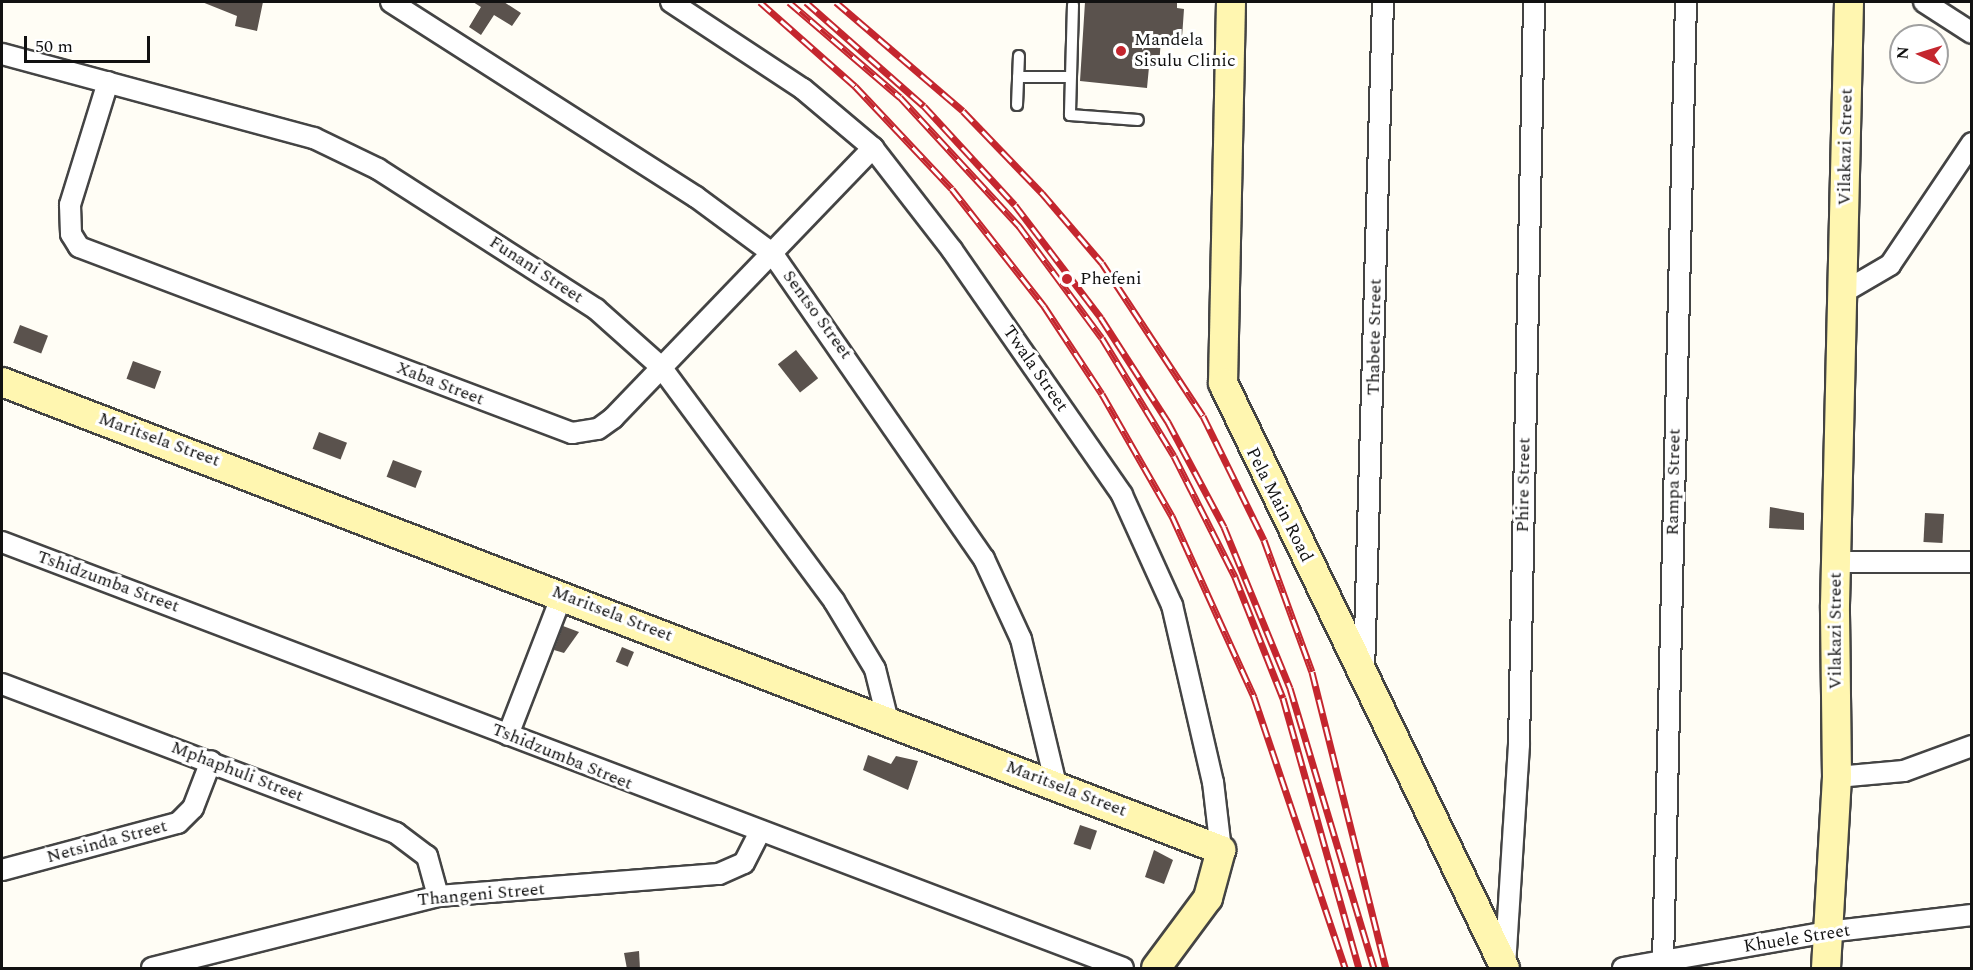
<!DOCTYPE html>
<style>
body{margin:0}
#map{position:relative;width:1973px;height:970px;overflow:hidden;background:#fffdf5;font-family:Spectral,serif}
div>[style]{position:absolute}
.building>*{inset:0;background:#5a524d;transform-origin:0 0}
.roads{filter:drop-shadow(2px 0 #444) drop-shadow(-2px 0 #444) drop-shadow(0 2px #444) drop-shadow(0 -2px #444)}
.lane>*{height:10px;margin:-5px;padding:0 5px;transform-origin:5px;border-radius:5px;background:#fff}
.street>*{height:20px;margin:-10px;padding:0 10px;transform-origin:10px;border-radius:10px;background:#fff}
.secondary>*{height:28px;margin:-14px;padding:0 14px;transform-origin:14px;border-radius:14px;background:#fff6b0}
.rail>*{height:7px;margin-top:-3.5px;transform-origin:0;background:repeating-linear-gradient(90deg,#fff 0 14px,#c4262e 0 28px);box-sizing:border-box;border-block:2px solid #c4262e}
.dots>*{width:16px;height:16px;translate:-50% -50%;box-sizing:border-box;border:3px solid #fff;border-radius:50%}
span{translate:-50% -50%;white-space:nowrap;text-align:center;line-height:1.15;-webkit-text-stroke:6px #fff;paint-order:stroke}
.poi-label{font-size:18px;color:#111}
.left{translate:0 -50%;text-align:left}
.street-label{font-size:18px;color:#111}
.frame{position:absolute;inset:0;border:3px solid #111;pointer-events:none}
.north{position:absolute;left:1889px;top:24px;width:60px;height:60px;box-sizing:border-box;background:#fff;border:2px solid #a0a0a0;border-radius:50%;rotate:274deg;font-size:16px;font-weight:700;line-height:24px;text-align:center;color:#111}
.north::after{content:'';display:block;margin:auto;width:21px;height:27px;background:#c4262e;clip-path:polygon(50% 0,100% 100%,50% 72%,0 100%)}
.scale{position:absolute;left:24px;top:36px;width:126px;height:27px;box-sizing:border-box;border:3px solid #111;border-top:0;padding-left:8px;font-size:18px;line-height:21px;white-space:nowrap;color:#111;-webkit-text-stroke:4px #fff;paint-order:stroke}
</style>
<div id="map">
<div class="building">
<i style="clip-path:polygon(202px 2px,263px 2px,257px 31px,235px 26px,237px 16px)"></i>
<i style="clip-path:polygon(473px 2px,504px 2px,521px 13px,512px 26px,494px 15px,481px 35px,469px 27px,481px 7px)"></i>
<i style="clip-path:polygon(1085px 2px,1177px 2px,1177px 8px,1184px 9px,1182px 38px,1161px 37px,1159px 68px,1149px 67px,1147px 88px,1080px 81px)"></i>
<i style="left:20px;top:325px;width:30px;height:19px;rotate:21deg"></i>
<i style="left:796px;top:350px;width:36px;height:23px;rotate:52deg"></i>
<i style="left:133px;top:361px;width:30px;height:19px;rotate:20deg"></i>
<i style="left:319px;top:432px;width:30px;height:18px;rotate:21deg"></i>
<i style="left:393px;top:460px;width:31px;height:18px;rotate:21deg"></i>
<i style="clip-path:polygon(1770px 507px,1804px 513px,1804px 530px,1769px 528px)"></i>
<i style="left:1925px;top:513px;width:19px;height:29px;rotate:3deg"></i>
<i style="clip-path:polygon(563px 626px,579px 632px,564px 653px,554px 650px)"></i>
<i style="left:622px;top:647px;width:13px;height:16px;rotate:23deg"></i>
<i style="clip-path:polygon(868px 755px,891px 764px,896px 756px,918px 761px,908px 790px,863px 770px)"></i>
<i style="left:1080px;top:825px;width:18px;height:20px;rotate:19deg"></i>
<i style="clip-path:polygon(1154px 850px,1173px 860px,1164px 884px,1145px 877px)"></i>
<i style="clip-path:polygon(639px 951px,640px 969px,627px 969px,624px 953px)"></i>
</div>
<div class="roads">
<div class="lane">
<i style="left:1073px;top:5px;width:110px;rotate:91.6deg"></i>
<i style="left:1070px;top:115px;width:68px;rotate:4.2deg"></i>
<i style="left:1018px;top:77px;width:50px"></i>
<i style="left:1017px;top:105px;width:49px;rotate:-87.7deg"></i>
</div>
<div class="street">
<i style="left:391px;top:2px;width:362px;rotate:32.6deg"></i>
<i style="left:696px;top:197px;width:94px;rotate:36.4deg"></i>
<i style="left:772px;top:253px;width:372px;rotate:55.3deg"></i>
<i style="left:984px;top:559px;width:88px;rotate:65.2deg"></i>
<i style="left:1021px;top:639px;width:150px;rotate:76.5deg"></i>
<i style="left:671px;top:2px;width:158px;rotate:33.4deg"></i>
<i style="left:803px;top:89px;width:92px;rotate:40.1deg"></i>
<i style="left:873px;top:148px;width:129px;rotate:52.2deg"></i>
<i style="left:952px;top:250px;width:298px;rotate:55.2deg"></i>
<i style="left:1122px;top:495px;width:121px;rotate:65.6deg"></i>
<i style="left:1172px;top:605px;width:182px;rotate:77deg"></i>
<i style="left:1213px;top:782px;width:68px;rotate:83.3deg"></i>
<i style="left:1924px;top:2px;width:57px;rotate:32.9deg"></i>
<i style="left:2px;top:54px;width:323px;rotate:15.1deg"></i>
<i style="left:314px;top:138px;width:71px;rotate:25.8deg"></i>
<i style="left:378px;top:169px;width:259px;rotate:32.7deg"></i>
<i style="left:596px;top:309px;width:87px;rotate:41.7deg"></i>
<i style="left:661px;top:367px;width:291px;rotate:53.5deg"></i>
<i style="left:834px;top:601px;width:79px;rotate:58.9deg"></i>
<i style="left:875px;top:669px;width:54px;rotate:76deg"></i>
<i style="left:108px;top:82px;width:129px;rotate:107.2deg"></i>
<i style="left:70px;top:205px;width:29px;rotate:88deg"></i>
<i style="left:71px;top:234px;width:15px;rotate:58deg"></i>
<i style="left:79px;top:247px;width:527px;rotate:20.67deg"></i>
<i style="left:572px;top:433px;width:26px;rotate:-9deg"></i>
<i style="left:598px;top:429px;width:19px;rotate:-36deg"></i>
<i style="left:613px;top:418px;width:375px;rotate:-46.1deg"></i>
<i style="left:1842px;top:293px;width:56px;rotate:-30.3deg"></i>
<i style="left:1890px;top:265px;width:147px;rotate:-56.1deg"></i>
<i style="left:2px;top:542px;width:1199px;rotate:20.81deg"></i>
<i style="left:1836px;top:562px;width:136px"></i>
<i style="left:1364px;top:672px;width:670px;rotate:-88.38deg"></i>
<i style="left:2px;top:684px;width:421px;rotate:20.7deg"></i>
<i style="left:396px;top:833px;width:39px;rotate:37deg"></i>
<i style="left:427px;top:856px;width:41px;rotate:74.6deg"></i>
<i style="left:508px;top:735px;width:150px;rotate:-68.9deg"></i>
<i style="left:1837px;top:777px;width:67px;rotate:-5.1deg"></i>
<i style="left:1904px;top:771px;width:72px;rotate:-20.2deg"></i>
<i style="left:2px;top:870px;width:182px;rotate:-15deg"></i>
<i style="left:178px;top:823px;width:21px;rotate:-45deg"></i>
<i style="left:193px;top:808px;width:50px;rotate:-69deg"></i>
<i style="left:1663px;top:962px;width:960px;rotate:-88.63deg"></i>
<i style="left:1505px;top:967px;width:222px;rotate:-86.4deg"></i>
<i style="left:1519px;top:745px;width:743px;rotate:-88.84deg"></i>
<i style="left:152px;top:968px;width:295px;rotate:-14.1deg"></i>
<i style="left:438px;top:896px;width:282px;rotate:-4.5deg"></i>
<i style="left:719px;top:874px;width:27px;rotate:-24deg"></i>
<i style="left:744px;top:863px;width:36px;rotate:-63deg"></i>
<i style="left:1623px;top:968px;width:207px;rotate:-10deg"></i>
<i style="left:1827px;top:932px;width:146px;rotate:-6.7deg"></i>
</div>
<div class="secondary">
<i style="left:1231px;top:2px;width:381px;rotate:91.2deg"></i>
<i style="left:1223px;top:383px;width:649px;rotate:64.26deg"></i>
<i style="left:2px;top:382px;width:1306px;rotate:21deg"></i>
<i style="left:1221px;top:850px;width:50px;rotate:105.2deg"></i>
<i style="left:1208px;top:898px;width:87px;rotate:126.6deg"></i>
<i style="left:1826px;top:968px;width:191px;rotate:-86.7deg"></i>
<i style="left:1837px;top:777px;width:172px;rotate:-90.7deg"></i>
<i style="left:1835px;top:605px;width:603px;rotate:-88.67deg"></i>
</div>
</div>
<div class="rail">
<i style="left:760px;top:2px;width:127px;rotate:41.5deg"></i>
<i style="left:855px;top:86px;width:141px;rotate:46.7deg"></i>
<i style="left:952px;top:189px;width:149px;rotate:51.8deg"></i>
<i style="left:1044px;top:306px;width:105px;rotate:56.6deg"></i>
<i style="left:1102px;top:394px;width:141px;rotate:60.2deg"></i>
<i style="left:1172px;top:516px;width:199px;rotate:65.6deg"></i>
<i style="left:1254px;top:697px;width:286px;rotate:71.4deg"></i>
<i style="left:789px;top:2px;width:146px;rotate:40.6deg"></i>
<i style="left:900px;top:97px;width:176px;rotate:47.3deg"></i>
<i style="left:1019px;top:226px;width:139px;rotate:53.5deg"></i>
<i style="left:1102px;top:338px;width:138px;rotate:58.6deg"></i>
<i style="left:1174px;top:456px;width:136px;rotate:63.2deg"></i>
<i style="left:1235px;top:577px;width:130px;rotate:68.4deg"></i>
<i style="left:1283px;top:698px;width:280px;rotate:74.3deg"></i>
<i style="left:806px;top:2px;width:157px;rotate:41.4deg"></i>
<i style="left:924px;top:106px;width:134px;rotate:47.4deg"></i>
<i style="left:1015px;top:205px;width:142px;rotate:52.7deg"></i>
<i style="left:1101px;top:318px;width:124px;rotate:57.2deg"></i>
<i style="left:1168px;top:422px;width:119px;rotate:61.9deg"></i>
<i style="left:1224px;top:527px;width:174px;rotate:67.7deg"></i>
<i style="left:1290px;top:688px;width:292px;rotate:73.3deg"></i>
<i style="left:836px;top:2px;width:167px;rotate:40.6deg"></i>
<i style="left:963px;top:111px;width:114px;rotate:46.1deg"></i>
<i style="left:1042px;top:193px;width:92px;rotate:49.4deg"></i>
<i style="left:1102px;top:263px;width:183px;rotate:56.6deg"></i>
<i style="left:1203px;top:416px;width:138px;rotate:63.8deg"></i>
<i style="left:1264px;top:540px;width:140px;rotate:70deg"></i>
<i style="left:1312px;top:672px;width:305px;rotate:76deg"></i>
</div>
<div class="dots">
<i style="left:1121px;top:51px;background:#c4262e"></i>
<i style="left:1067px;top:279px;background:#c4262e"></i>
</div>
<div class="poi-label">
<span class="left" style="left:1134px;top:51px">Mandela<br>Sisulu Clinic</span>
<span class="left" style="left:1080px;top:279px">Phefeni</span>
</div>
<div class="street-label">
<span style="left:1846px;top:147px;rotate:-89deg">Vilakazi Street</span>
<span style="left:536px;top:270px;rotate:33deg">Funani Street</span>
<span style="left:817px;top:315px;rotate:54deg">Sentso Street</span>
<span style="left:1375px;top:337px;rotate:-89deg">Thabete Street</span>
<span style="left:1035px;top:369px;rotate:55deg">Twala Street</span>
<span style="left:440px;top:384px;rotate:21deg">Xaba Street</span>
<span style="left:159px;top:440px;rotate:20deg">Maritsela Street</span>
<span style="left:1674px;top:482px;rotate:-89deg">Rampa Street</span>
<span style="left:1524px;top:485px;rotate:-89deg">Phire Street</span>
<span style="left:1279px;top:505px;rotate:63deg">Pela Main Road</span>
<span style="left:108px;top:582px;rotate:20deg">Tshidzumba Street</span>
<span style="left:612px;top:614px;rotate:21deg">Maritsela Street</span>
<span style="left:1836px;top:631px;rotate:-90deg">Vilakazi Street</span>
<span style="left:562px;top:757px;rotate:22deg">Tshidzumba Street</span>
<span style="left:237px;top:772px;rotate:21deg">Mphaphuli Street</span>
<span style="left:1066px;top:789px;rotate:21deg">Maritsela Street</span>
<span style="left:107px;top:842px;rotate:-15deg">Netsinda Street</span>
<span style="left:481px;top:895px;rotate:-5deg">Thangeni Street</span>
<span style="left:1797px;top:939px;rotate:-9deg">Khuele Street</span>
</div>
<div class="frame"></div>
<div class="north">N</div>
<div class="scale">50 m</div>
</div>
